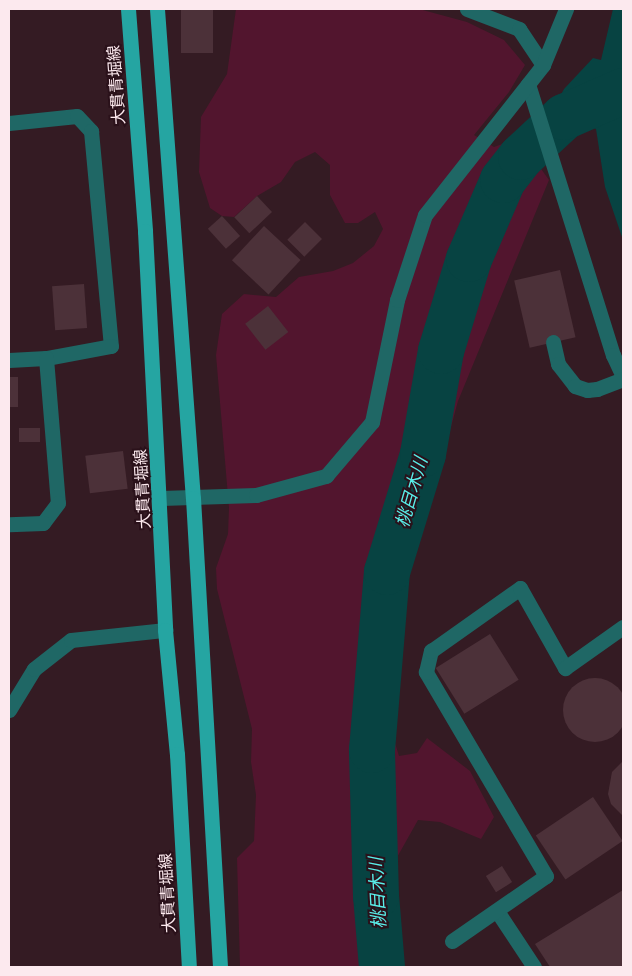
<!DOCTYPE html>
<meta charset="utf-8">
<style>
body{margin:0}
#map{position:relative;width:632px;height:976px;overflow:hidden;background:#341b23;font-family:"Noto Sans","Noto Sans JP",sans-serif}
div>[style]{position:absolute}
.green>*{inset:0;background:#52152e}
.water>*{inset:0;background:#074342}
.river>*{height:46px;margin:-23px;padding:0 23px;transform-origin:23px;border-radius:23px;background:#074342}
.building>*{inset:0;background:#4c3139;transform-origin:0 0}
.round{border-radius:50%}
.minor>*{height:15px;margin:-7.5px;padding:0 7.5px;transform-origin:7.5px;border-radius:7.5px;background:#1f6765}
.major>*{height:15px;margin:-7.5px;padding:0 7.5px;transform-origin:7.5px;border-radius:7.5px;background:#25a5a2}
span{translate:-50% -50%;white-space:nowrap;text-align:center;line-height:1.15;-webkit-text-stroke:4px #2a111a;paint-order:stroke}
.street-label{font-size:16px;color:#fce9ee}
.water-label{font-size:18px;color:#59ede8;font-style:italic}
.frame{position:absolute;inset:0;border:10px solid #fce9ee;pointer-events:none}
</style>
<div id="map">
<div class="green">
<i style="clip-path:polygon(236px 9px,419px 9px,467px 22px,504px 40px,525px 65px,509px 92px,474px 135px,494px 147px,519px 138px,549px 180px,458px 401px,432px 497px,406px 570px,397px 623px,389px 723px,399px 756px,417px 753px,427px 738px,470px 771px,494px 817px,481px 839px,440px 822px,418px 820px,391px 868px,389px 937px,373px 967px,240px 967px,237px 858px,254px 841px,256px 795px,251px 762px,252px 729px,217px 589px,216px 568px,228px 534px,229px 508px,216px 355px,222px 314px,244px 294px,276px 297px,299px 277px,333px 271px,353px 263px,374px 246px,383px 229px,375px 212px,358px 223px,345px 223px,330px 195px,330px 165px,315px 152px,295px 162px,281px 182px,257px 196px,234px 217px,222px 216px,210px 208px,199px 172px,201px 117px,227px 74px)"></i>
</div>
<div class="water">
<i style="clip-path:polygon(613px 9px,623px 9px,623px 240px,605px 187px,596px 129px,582px 122px,559px 144px,551px 113px,564px 89px,593px 58px,601px 60px)"></i>
<i style="clip-path:polygon(534px 130px,543px 160px,532px 158px,512px 168px,509px 153px)"></i>
</div>
<div class="river">
<i style="left:382px;top:967px;width:71px;rotate:-94.8deg"></i>
<i style="left:376px;top:896px;width:146px;rotate:-91.6deg"></i>
<i style="left:372px;top:750px;width:179px;rotate:-85.2deg"></i>
<i style="left:387px;top:572px;width:123px;rotate:-73deg"></i>
<i style="left:423px;top:454px;width:105px;rotate:-80.1deg"></i>
<i style="left:441px;top:351px;width:96px;rotate:-73.1deg"></i>
<i style="left:469px;top:259px;width:86px;rotate:-66.7deg"></i>
<i style="left:503px;top:180px;width:29px;rotate:-52deg"></i>
<i style="left:521px;top:157px;width:59px;rotate:-42.9deg"></i>
<i style="left:564px;top:117px;width:64px;rotate:-23.8deg"></i>
</div>
<div class="building">
<i style="left:181px;top:9px;width:32px;height:44px"></i>
<i style="left:257px;top:196px;width:22px;height:31px;rotate:47deg"></i>
<i style="left:222px;top:216px;width:27px;height:19px;rotate:48deg"></i>
<i style="left:305px;top:222px;width:24px;height:25px;rotate:45deg"></i>
<i style="left:264px;top:226px;width:50px;height:47px;rotate:43deg"></i>
<i style="left:560px;top:270px;width:69px;height:47px;rotate:77deg"></i>
<i style="left:84px;top:284px;width:44px;height:32px;rotate:86deg"></i>
<i style="left:268px;top:306px;width:33px;height:29px;rotate:52deg"></i>
<i style="left:9px;top:377px;width:9px;height:30px"></i>
<i style="left:19px;top:428px;width:21px;height:14px"></i>
<i style="left:123px;top:451px;width:38px;height:38px;rotate:83deg"></i>
<i style="left:490px;top:634px;width:54px;height:64px;rotate:58deg"></i>
<i class="round" style="left:563px;top:678px;width:64px;height:64px"></i>
<i style="clip-path:polygon(623px 761px,623px 816px,611px 804px,608px 794px,612px 772px)"></i>
<i style="left:593px;top:797px;width:53px;height:69px;rotate:56deg"></i>
<i style="left:502px;top:866px;width:19px;height:19px;rotate:58deg"></i>
<i style="clip-path:polygon(623px 890px,623px 967px,550px 967px,535px 944px)"></i>
</div>
<div class="minor">
<i style="left:467px;top:9px;width:56px;rotate:21deg"></i>
<i style="left:519px;top:29px;width:43px;rotate:56.3deg"></i>
<i style="left:528px;top:84px;width:284px;rotate:72.6deg"></i>
<i style="left:613px;top:355px;width:23px;rotate:65deg"></i>
<i style="left:9px;top:123px;width:68px;rotate:-5.9deg"></i>
<i style="left:77px;top:116px;width:21px;rotate:47deg"></i>
<i style="left:91px;top:131px;width:216px;rotate:84.7deg"></i>
<i style="left:111px;top:346px;width:66px;rotate:169.5deg"></i>
<i style="left:553px;top:342px;width:23px;rotate:77deg"></i>
<i style="left:558px;top:364px;width:28px;rotate:52deg"></i>
<i style="left:575px;top:386px;width:13px;rotate:18deg"></i>
<i style="left:587px;top:390px;width:10px;rotate:-6deg"></i>
<i style="left:597px;top:389px;width:28px;rotate:-21deg"></i>
<i style="left:9px;top:360px;width:37px;rotate:-3deg"></i>
<i style="left:46px;top:358px;width:145px;rotate:85.3deg"></i>
<i style="left:58px;top:503px;width:25px;rotate:127deg"></i>
<i style="left:43px;top:523px;width:34px;rotate:178deg"></i>
<i style="left:161px;top:498px;width:95px;rotate:-1.8deg"></i>
<i style="left:256px;top:495px;width:73px;rotate:-15.2deg"></i>
<i style="left:326px;top:476px;width:71px;rotate:-49.6deg"></i>
<i style="left:372px;top:422px;width:125px;rotate:-78.4deg"></i>
<i style="left:397px;top:300px;width:89px;rotate:-71.8deg"></i>
<i style="left:425px;top:215px;width:191px;rotate:-51.8deg"></i>
<i style="left:543px;top:65px;width:61px;rotate:-67.7deg"></i>
<i style="left:9px;top:710px;width:48px;rotate:-58.6deg"></i>
<i style="left:34px;top:669px;width:47px;rotate:-38.1deg"></i>
<i style="left:71px;top:640px;width:95px;rotate:-6.1deg"></i>
<i style="left:497px;top:911px;width:67px;rotate:56.5deg"></i>
<i style="left:452px;top:941px;width:114px;rotate:-34.7deg"></i>
<i style="left:546px;top:876px;width:237px;rotate:-120.5deg"></i>
<i style="left:426px;top:672px;width:22px;rotate:-77deg"></i>
<i style="left:431px;top:651px;width:109px;rotate:-35.3deg"></i>
<i style="left:520px;top:588px;width:92px;rotate:60.6deg"></i>
<i style="left:565px;top:668px;width:71px;rotate:-35.3deg"></i>
</div>
<div class="major">
<i style="left:128px;top:9px;width:223px;rotate:85.6deg"></i>
<i style="left:145px;top:231px;width:400px;rotate:87.1deg"></i>
<i style="left:165px;top:630px;width:125px;rotate:84.5deg"></i>
<i style="left:177px;top:754px;width:213px;rotate:86.8deg"></i>
<i style="left:157px;top:9px;width:490px;rotate:85.8deg"></i>
<i style="left:193px;top:498px;width:470px;rotate:86.7deg"></i>
</div>
<div class="street-label">
<span style="left:116px;top:85px;rotate:-94deg">大貫青堀線</span>
<span style="left:142px;top:489px;rotate:-93deg">大貫青堀線</span>
<span style="left:167px;top:893px;rotate:-93deg">大貫青堀線</span>
</div>
<div class="water-label">
<span style="left:411px;top:492px;rotate:-74deg">桃目木川</span>
<span style="left:377px;top:893px;rotate:-93deg">桃目木川</span>
</div>
<div class="frame"></div>
</div>
